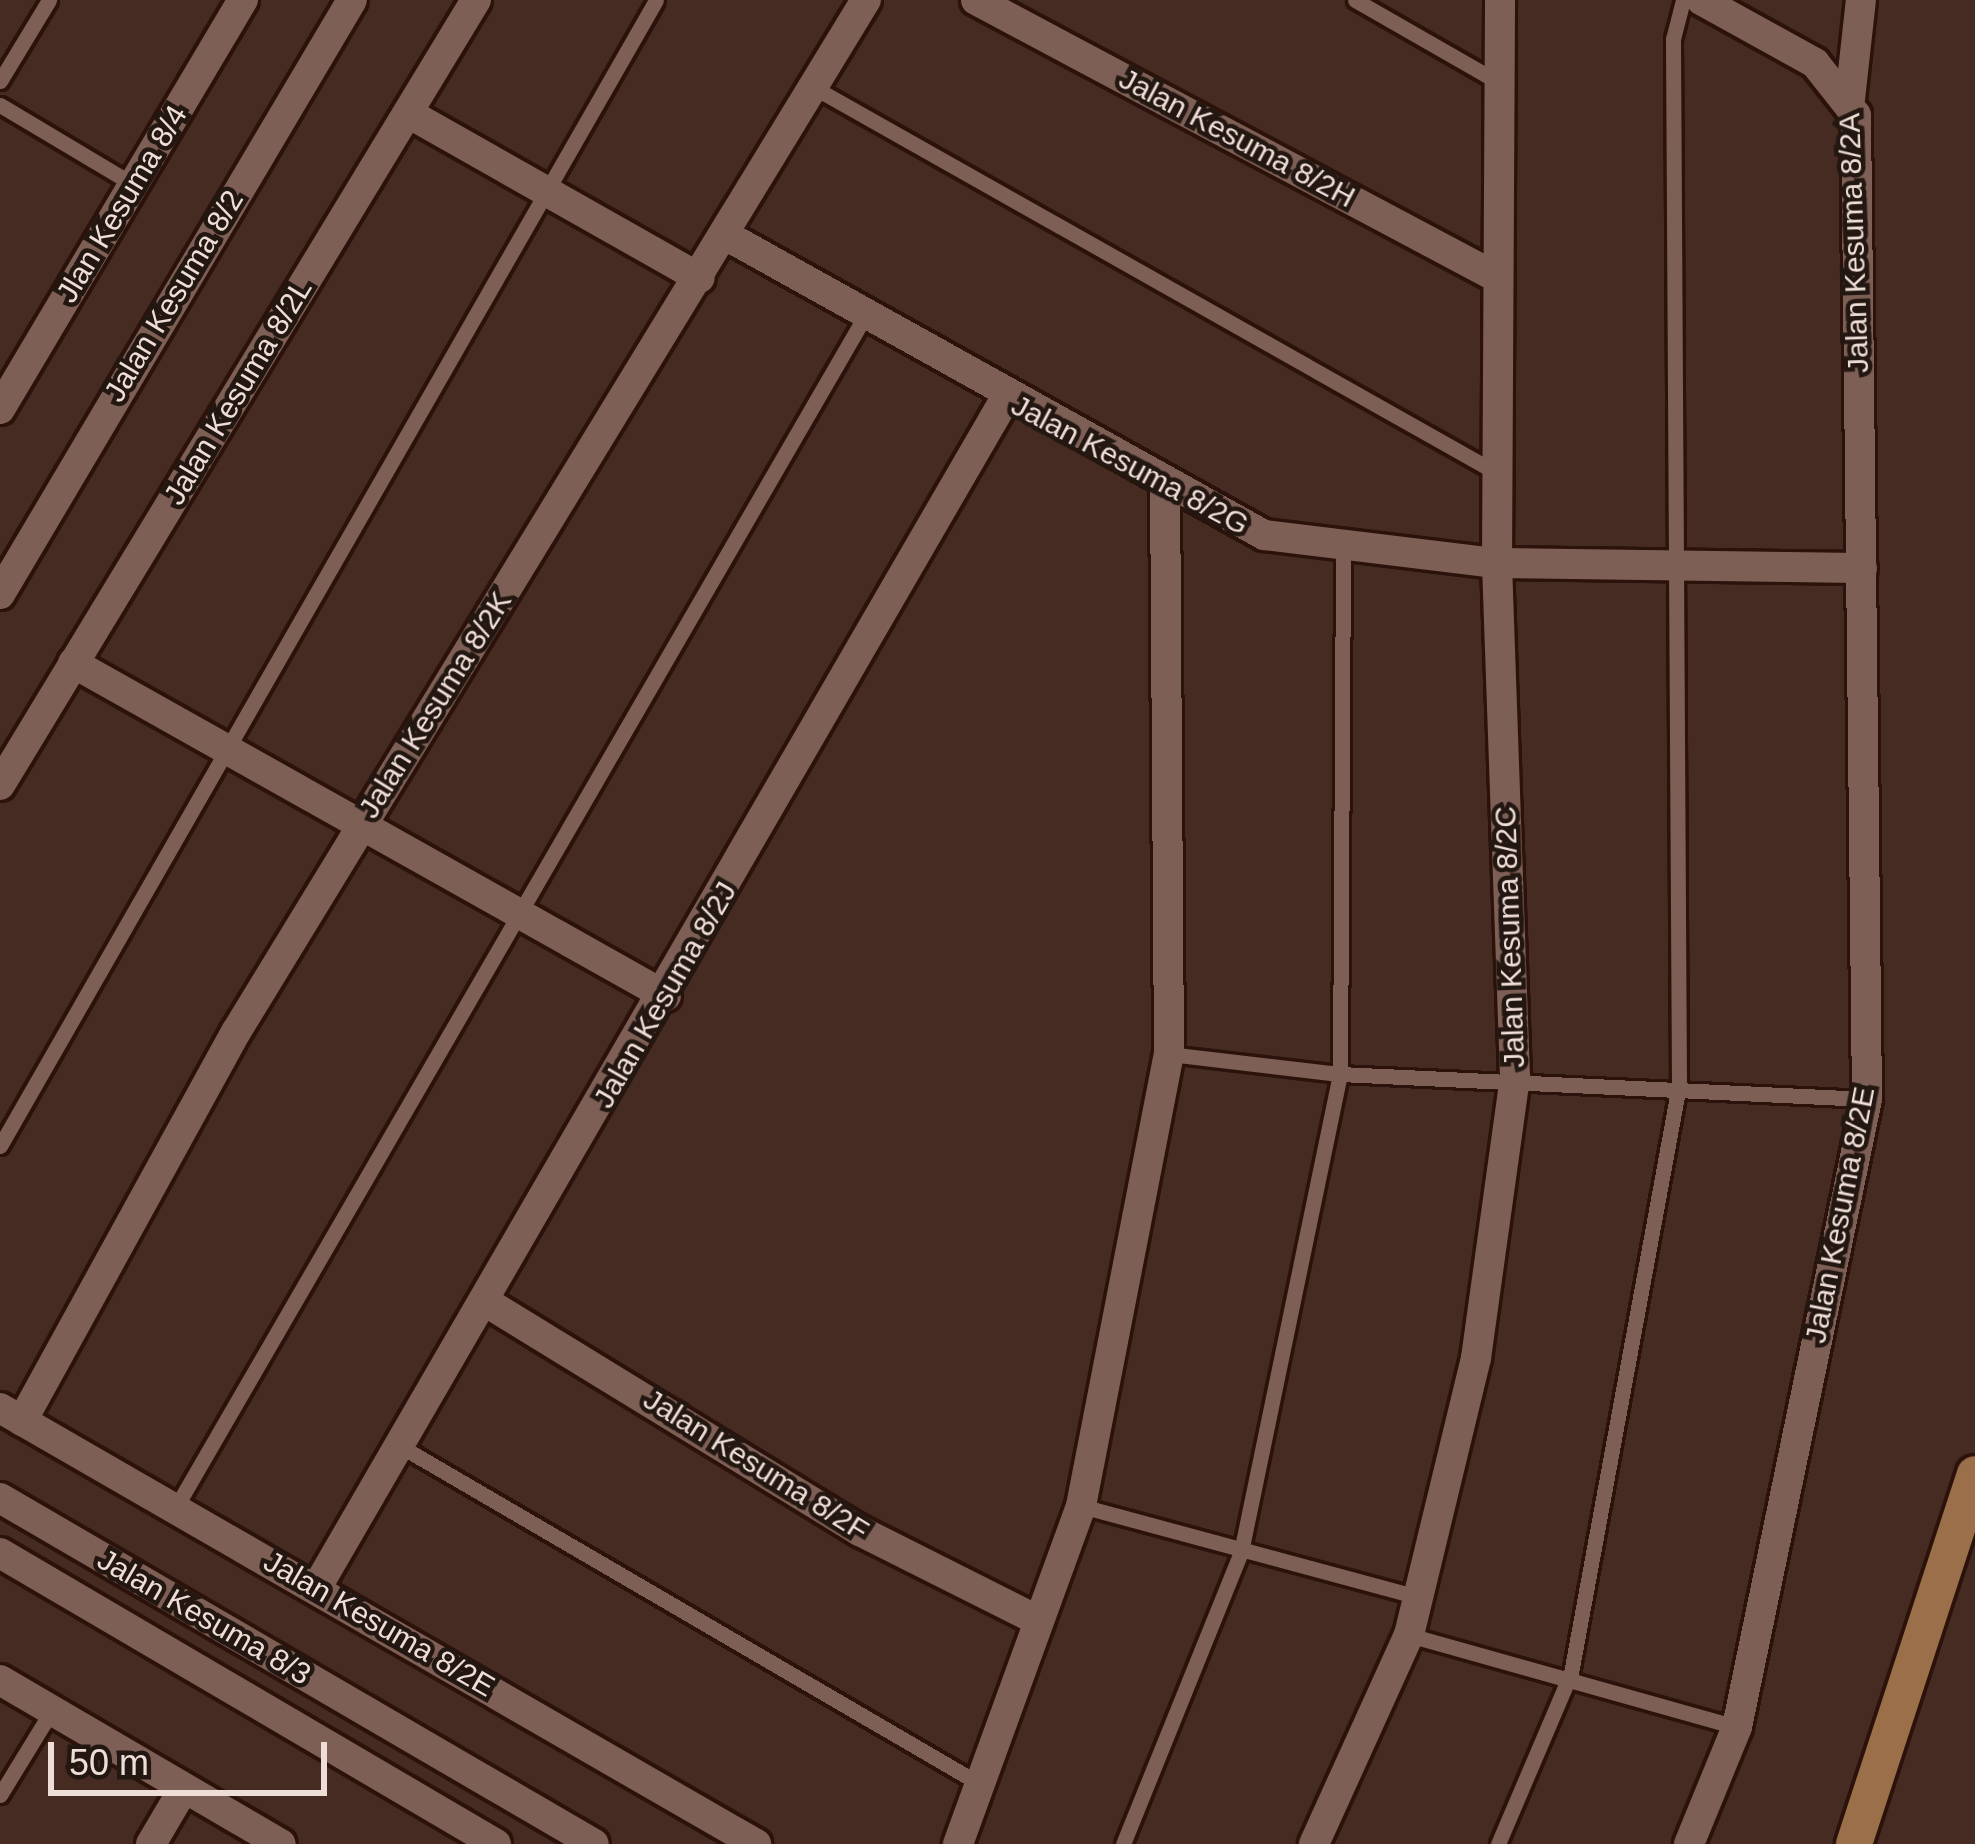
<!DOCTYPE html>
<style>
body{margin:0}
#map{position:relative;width:1975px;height:1844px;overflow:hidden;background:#452b21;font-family:Helvetica,sans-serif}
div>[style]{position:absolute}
.roads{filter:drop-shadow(3px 0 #2b120a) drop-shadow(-3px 0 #2b120a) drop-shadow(0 3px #2b120a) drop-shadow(0 -3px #2b120a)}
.lane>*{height:15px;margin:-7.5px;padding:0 7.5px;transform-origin:7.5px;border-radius:7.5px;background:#7e5f55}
.street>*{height:30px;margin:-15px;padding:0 15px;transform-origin:15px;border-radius:15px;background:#7e5f55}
.secondary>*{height:36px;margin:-18px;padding:0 18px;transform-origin:18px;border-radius:18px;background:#9b6f49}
span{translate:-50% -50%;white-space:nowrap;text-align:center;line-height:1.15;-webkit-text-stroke:9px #231712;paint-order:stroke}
.street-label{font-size:30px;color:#efddd7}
.scale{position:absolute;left:48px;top:1742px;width:279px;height:54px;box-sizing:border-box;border:6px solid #efddd7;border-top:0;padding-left:15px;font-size:36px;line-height:42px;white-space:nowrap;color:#efddd7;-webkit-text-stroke:9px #231712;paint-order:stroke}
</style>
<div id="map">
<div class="roads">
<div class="lane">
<i style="left:1355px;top:0;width:165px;rotate:29.8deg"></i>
<i style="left:0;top:81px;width:95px;rotate:-58.8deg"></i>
<i style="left:813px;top:87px;width:785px;rotate:29.44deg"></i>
<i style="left:0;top:105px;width:156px;rotate:30.8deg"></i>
<i style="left:1169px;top:1054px;width:172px;rotate:6.7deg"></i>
<i style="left:1340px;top:1074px;width:528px;rotate:2.72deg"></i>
<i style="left:0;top:1146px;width:1320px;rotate:-60.21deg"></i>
<i style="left:400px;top:1446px;width:669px;rotate:30.24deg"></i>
<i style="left:1081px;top:1506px;width:349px;rotate:15.1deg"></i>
<i style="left:176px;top:1507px;width:1376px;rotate:-59.95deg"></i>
<i style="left:1409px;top:1635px;width:341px;rotate:15.7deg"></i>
<i style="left:0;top:1795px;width:100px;rotate:-58.5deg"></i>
<i style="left:1123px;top:1844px;width:315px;rotate:-68deg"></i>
<i style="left:1241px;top:1552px;width:488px;rotate:-78.3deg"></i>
<i style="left:1340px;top:1074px;width:523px;rotate:-89.67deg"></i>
<i style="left:1498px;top:1844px;width:186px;rotate:-66.9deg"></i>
<i style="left:1571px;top:1673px;width:598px;rotate:-79.59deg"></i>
<i style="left:1679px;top:1085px;width:1046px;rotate:-90.33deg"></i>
<i style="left:1673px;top:39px;width:40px;rotate:-75.6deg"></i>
</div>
<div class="street">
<i style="left:976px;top:0;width:591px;rotate:28.04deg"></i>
<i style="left:1850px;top:99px;width:100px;rotate:-83.7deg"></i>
<i style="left:408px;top:113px;width:335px;rotate:29.5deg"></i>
<i style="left:727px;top:236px;width:615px;rotate:29.11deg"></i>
<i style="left:1264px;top:535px;width:235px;rotate:6.9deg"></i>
<i style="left:1497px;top:563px;width:365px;rotate:0.8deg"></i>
<i style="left:0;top:409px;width:476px;rotate:-59.3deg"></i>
<i style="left:0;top:594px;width:690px;rotate:-59.35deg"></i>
<i style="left:73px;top:663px;width:680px;rotate:29.32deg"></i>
<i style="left:0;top:785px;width:918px;rotate:-58.77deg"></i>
<i style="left:486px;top:1302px;width:439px;rotate:31.5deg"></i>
<i style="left:860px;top:1531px;width:194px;rotate:26.7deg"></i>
<i style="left:0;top:1408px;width:873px;rotate:29.97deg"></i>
<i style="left:22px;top:1421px;width:444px;rotate:-61.2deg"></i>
<i style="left:236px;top:1032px;width:1209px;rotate:-58.6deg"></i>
<i style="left:0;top:1498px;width:687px;rotate:30.22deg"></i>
<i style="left:0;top:1553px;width:575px;rotate:30.4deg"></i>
<i style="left:317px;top:1587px;width:1373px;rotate:-59.92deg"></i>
<i style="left:0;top:1680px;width:325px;rotate:30.3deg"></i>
<i style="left:151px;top:1844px;width:65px;rotate:-59.5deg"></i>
<i style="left:958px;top:1844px;width:360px;rotate:-70deg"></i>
<i style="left:1081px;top:1506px;width:460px;rotate:-79deg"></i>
<i style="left:1169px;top:1054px;width:566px;rotate:-90.4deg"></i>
<i style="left:1314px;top:1844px;width:230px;rotate:-65.6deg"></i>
<i style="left:1409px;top:1635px;width:285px;rotate:-76.4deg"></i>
<i style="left:1476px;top:1358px;width:284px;rotate:-82.1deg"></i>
<i style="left:1515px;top:1077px;width:514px;rotate:-92.01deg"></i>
<i style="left:1497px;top:563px;width:563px;rotate:-89.69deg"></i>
<i style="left:1689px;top:1844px;width:126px;rotate:-67.7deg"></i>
<i style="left:1737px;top:1727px;width:641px;rotate:-78.3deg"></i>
<i style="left:1867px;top:1099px;width:984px;rotate:-90.64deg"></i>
<i style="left:1856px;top:115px;width:66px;rotate:-128.3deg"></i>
<i style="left:1815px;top:63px;width:130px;rotate:-151.1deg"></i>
</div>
<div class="secondary">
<i style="left:1854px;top:1844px;width:389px;rotate:-71.9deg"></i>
</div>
</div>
<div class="street-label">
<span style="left:1237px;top:138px;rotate:28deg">Jalan Kesuma 8/2H</span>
<span style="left:122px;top:204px;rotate:-59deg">Jlan Kesuma 8/4</span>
<span style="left:1854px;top:243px;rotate:-92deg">Jalan Kesuma 8/2A</span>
<span style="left:174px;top:296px;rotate:-59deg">Jalan Kesuma 8/2</span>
<span style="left:238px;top:392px;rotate:-59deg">Jalan Kesuma 8/2L</span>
<span style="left:1130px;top:465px;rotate:28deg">Jalan Kesuma 8/2G</span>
<span style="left:435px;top:705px;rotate:-58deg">Jalan Kesuma 8/2K</span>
<span style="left:1510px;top:937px;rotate:-92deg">Jalan Kesuma 8/2C</span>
<span style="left:665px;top:995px;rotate:-60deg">Jalan Kesuma 8/2J</span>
<span style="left:1840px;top:1215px;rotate:-79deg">Jalan Kesuma 8/2E</span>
<span style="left:756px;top:1465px;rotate:32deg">Jalan Kesuma 8/2F</span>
<span style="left:204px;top:1617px;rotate:30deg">Jalan Kesuma 8/3</span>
<span style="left:379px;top:1624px;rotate:30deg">Jalan Kesuma 8/2E</span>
</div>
<div class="scale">50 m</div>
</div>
